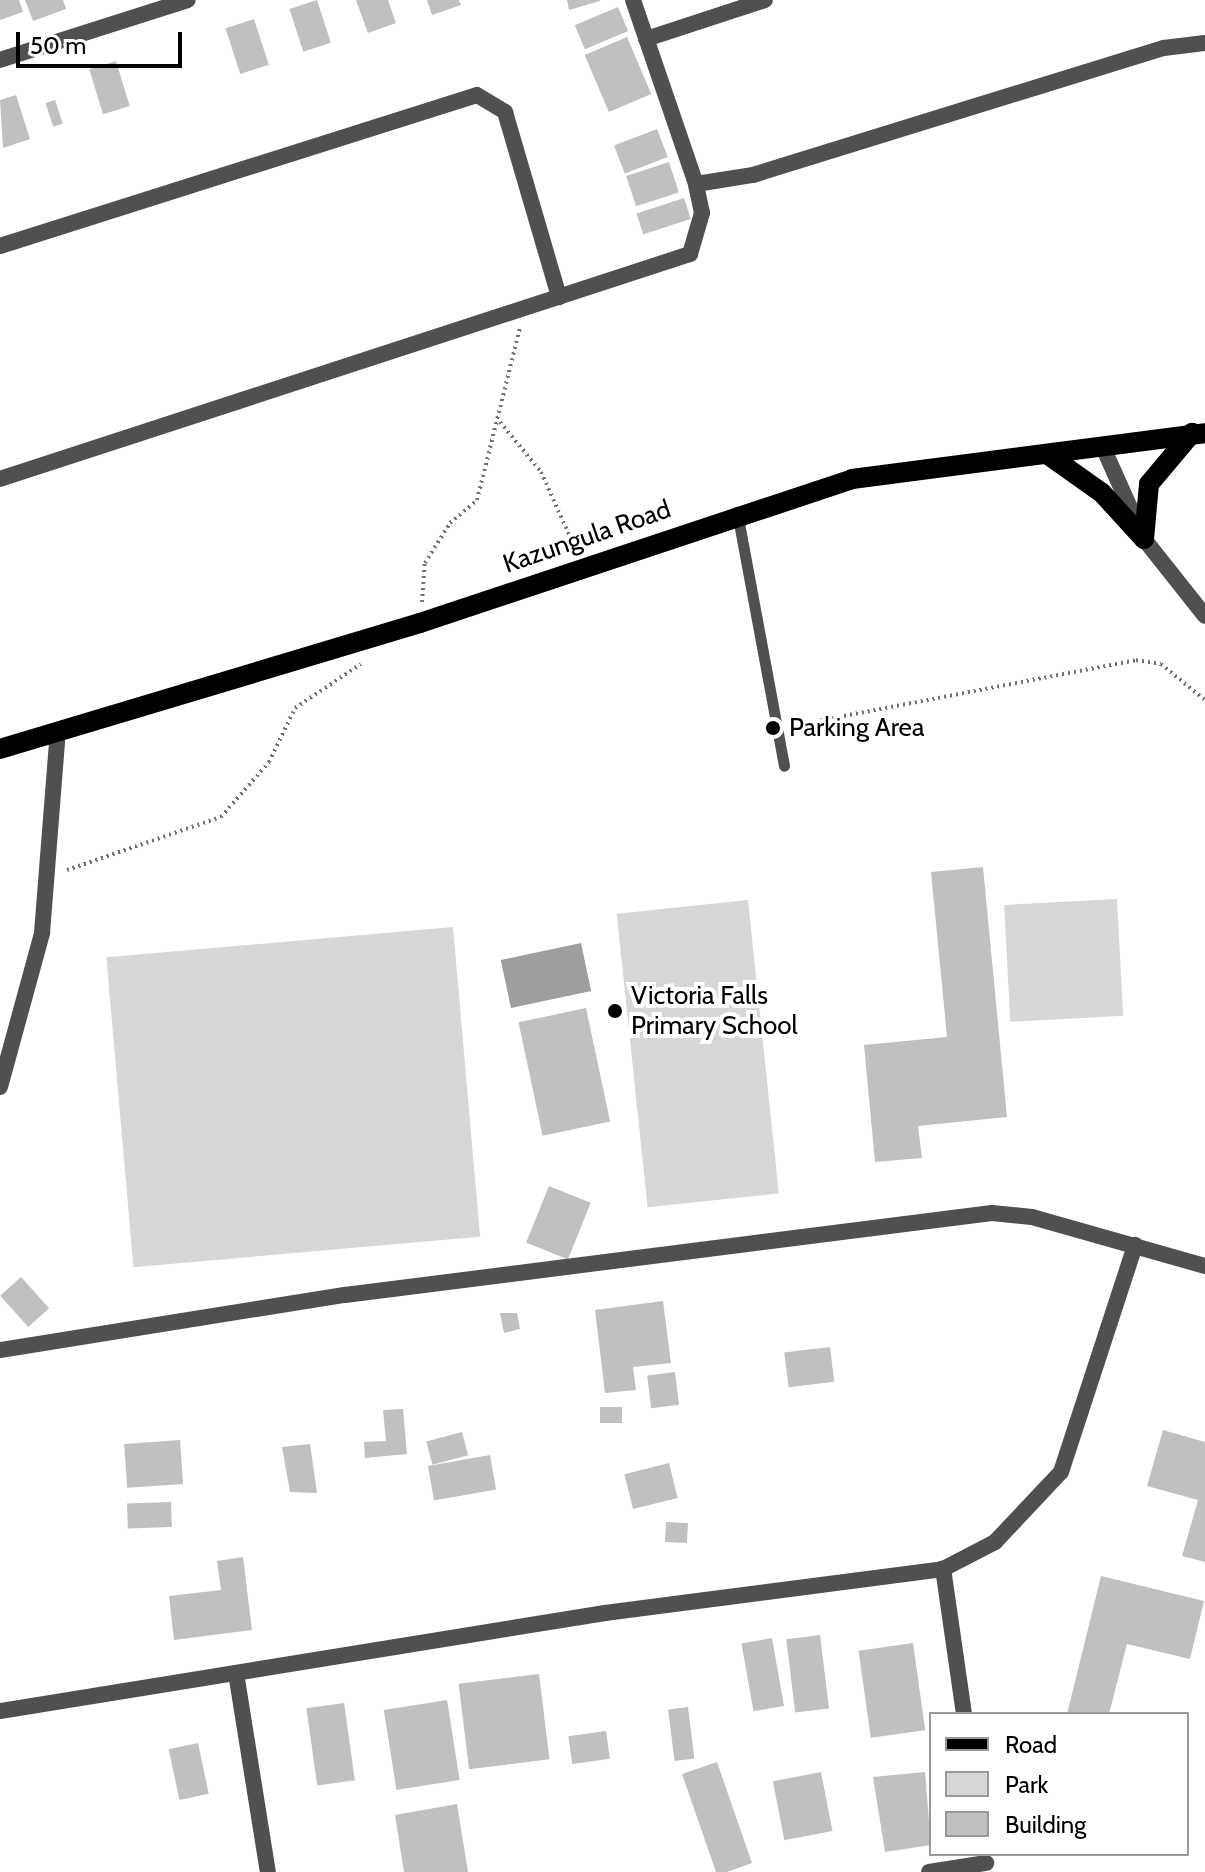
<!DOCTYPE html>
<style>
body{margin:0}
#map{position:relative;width:1205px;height:1872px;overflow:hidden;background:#fff;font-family:Cabin,sans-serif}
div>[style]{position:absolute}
.green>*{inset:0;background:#d7d7d7;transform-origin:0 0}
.water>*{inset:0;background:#9e9e9e;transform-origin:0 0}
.building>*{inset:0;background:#c0c0c0;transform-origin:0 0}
.path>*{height:4px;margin-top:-2px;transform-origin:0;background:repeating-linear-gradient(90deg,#727272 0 2px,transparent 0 6px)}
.lane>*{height:11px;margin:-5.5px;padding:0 5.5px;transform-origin:5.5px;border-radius:5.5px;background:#505050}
.street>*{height:16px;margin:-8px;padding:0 8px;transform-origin:8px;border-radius:8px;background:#505050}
.primary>*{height:20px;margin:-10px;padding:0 10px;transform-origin:10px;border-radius:10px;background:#000}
.dots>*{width:22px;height:22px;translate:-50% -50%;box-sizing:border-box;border:4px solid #fff;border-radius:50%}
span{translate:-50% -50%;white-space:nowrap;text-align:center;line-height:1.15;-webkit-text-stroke:8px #fff;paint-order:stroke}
.street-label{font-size:26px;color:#000}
.poi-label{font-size:26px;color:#000}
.left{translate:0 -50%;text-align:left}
.legend{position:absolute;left:929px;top:1712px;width:260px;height:144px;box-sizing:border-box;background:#fff;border:2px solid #999;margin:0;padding:10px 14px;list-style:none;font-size:24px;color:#000}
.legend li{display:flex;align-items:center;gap:16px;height:40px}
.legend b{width:40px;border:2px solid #999}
.scale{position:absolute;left:16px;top:32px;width:166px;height:36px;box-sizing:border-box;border:4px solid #000;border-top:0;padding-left:10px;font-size:24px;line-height:28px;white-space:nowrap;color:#000;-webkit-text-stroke:6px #fff;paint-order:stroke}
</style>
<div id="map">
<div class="green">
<i style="left:1117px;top:899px;width:117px;height:113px;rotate:87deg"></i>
<i style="left:748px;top:900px;width:295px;height:132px;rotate:84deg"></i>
<i style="left:453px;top:927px;width:311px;height:348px;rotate:85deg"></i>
</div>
<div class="water">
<i style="left:581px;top:943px;width:49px;height:82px;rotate:78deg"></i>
</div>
<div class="building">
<i style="clip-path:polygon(0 0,19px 0,23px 12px,0 20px)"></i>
<i style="clip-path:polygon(25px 0,63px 0,66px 9px,33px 21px)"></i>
<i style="left:317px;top:0;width:45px;height:29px;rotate:72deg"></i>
<i style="clip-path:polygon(356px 0,388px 0,396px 23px,368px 33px)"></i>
<i style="clip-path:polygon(427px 0,459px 0,461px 5px,432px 15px)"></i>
<i style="clip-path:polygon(567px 0,600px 0,600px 1px,569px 10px)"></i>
<i style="left:618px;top:7px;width:26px;height:47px;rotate:67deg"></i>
<i style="left:254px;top:19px;width:48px;height:30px;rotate:72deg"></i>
<i style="left:627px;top:37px;width:62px;height:46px;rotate:67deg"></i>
<i style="left:116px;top:61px;width:47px;height:28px;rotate:73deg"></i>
<i style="clip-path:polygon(16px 95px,30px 139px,3px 148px,0 100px)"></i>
<i style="left:55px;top:100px;width:25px;height:10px;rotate:72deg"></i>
<i style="left:657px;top:129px;width:30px;height:46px;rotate:69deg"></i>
<i style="left:669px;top:162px;width:32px;height:45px;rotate:72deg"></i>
<i style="left:684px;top:198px;width:22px;height:50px;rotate:72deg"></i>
<i style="clip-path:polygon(983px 867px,1007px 1117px,918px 1126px,922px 1158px,875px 1162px,864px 1045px,947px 1037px,931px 872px)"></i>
<i style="left:586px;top:1008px;width:116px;height:69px;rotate:78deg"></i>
<i style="left:549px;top:1186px;width:45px;height:61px;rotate:22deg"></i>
<i style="left:21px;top:1277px;width:42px;height:28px;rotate:48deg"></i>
<i style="clip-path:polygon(663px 1301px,671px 1363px,633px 1367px,636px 1390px,605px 1393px,595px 1310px)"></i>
<i style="clip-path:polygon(500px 1313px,517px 1313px,520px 1329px,504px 1333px)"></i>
<i style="left:830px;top:1347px;width:35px;height:46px;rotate:83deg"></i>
<i style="left:675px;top:1372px;width:33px;height:28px;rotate:83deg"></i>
<i style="left:622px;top:1407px;width:16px;height:22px;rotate:90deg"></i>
<i style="clip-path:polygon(403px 1409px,407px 1454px,365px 1458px,364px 1442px,386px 1441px,383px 1410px)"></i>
<i style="clip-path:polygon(1163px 1430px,1205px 1442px,1205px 1562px,1182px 1556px,1198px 1500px,1147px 1486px)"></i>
<i style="left:462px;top:1432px;width:24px;height:37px;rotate:75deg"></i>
<i style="left:180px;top:1440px;width:44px;height:56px;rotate:86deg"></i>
<i style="clip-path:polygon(310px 1444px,317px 1493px,290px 1492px,282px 1447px)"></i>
<i style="left:490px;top:1455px;width:35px;height:63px;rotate:80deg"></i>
<i style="left:669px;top:1463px;width:36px;height:46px;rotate:76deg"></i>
<i style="left:171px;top:1502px;width:25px;height:44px;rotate:88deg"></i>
<i style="left:666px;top:1522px;width:22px;height:20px;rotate:3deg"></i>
<i style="clip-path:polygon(243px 1557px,252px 1630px,174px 1640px,169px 1596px,221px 1590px,217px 1561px)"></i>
<i style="clip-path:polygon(1101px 1576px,1204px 1601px,1190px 1659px,1127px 1644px,1109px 1714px,1067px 1714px)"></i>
<i style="left:820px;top:1635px;width:74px;height:34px;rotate:83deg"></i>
<i style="left:772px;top:1638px;width:69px;height:31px;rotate:80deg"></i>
<i style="left:913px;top:1643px;width:88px;height:55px;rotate:82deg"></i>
<i style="left:539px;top:1674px;width:86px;height:81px;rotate:83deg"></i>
<i style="left:447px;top:1700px;width:81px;height:64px;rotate:81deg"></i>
<i style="left:344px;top:1703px;width:78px;height:38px;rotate:82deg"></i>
<i style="left:688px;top:1707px;width:52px;height:20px;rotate:83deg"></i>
<i style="left:606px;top:1731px;width:28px;height:38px;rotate:82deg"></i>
<i style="left:198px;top:1743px;width:52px;height:30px;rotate:78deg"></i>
<i style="clip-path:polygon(717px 1762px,752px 1863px,727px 1872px,716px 1872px,682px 1774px)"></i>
<i style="left:821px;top:1772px;width:60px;height:49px;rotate:79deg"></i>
<i style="clip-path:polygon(925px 1772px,931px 1845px,885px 1852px,873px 1777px)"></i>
<i style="clip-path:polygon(457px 1804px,468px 1872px,404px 1872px,395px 1815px)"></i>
</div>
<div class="path">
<i style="left:500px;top:422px;width:65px;rotate:50.6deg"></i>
<i style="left:541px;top:472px;width:85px;rotate:65.8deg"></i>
<i style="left:422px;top:602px;width:39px;rotate:-86deg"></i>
<i style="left:425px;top:563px;width:47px;rotate:-58deg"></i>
<i style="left:450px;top:523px;width:35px;rotate:-40deg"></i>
<i style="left:477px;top:500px;width:177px;rotate:-76deg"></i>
<i style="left:791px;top:726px;width:351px;rotate:-10.8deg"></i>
<i style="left:1136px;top:660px;width:25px;rotate:9deg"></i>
<i style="left:1161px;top:664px;width:57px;rotate:39.3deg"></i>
<i style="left:67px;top:870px;width:163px;rotate:-19deg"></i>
<i style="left:221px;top:817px;width:73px;rotate:-48.9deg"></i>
<i style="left:269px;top:762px;width:60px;rotate:-64.3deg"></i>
<i style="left:295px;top:708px;width:79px;rotate:-33.7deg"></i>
</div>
<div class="lane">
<i style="left:737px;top:512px;width:258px;rotate:79.5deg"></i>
</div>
<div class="street">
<i style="left:646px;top:39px;width:125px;rotate:-18.1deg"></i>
<i style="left:0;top:60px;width:197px;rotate:-17.7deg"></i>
<i style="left:696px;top:184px;width:58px;rotate:-9deg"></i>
<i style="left:753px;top:175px;width:430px;rotate:-17.2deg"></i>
<i style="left:1164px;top:48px;width:41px;rotate:-7deg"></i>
<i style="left:0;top:246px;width:500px;rotate:-17.57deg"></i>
<i style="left:477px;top:95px;width:33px;rotate:31deg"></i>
<i style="left:505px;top:112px;width:193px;rotate:73.7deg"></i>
<i style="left:1102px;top:445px;width:103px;rotate:65.9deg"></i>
<i style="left:1144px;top:539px;width:98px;rotate:51.6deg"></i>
<i style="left:0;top:479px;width:726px;rotate:-18.06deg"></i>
<i style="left:690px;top:254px;width:43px;rotate:-73.7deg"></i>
<i style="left:702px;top:213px;width:30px;rotate:-102deg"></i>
<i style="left:696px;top:184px;width:194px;rotate:-108.9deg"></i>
<i style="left:0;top:1087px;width:160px;rotate:-74.7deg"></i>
<i style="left:42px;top:933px;width:204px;rotate:-85.5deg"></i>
<i style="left:0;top:1350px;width:349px;rotate:-9.1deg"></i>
<i style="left:345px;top:1295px;width:652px;rotate:-7.22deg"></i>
<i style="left:992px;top:1213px;width:40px;rotate:5.7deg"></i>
<i style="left:1032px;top:1217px;width:180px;rotate:15.8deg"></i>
<i style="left:236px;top:1673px;width:202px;rotate:80.9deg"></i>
<i style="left:0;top:1711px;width:613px;rotate:-9.2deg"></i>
<i style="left:605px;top:1613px;width:341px;rotate:-7.4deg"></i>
<i style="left:964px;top:1714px;width:147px;rotate:-98.2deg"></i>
<i style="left:943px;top:1569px;width:59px;rotate:-27.4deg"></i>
<i style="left:995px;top:1542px;width:96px;rotate:-46.7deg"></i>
<i style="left:1061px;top:1472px;width:239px;rotate:-71.9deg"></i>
<i style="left:929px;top:1872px;width:58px;rotate:-9deg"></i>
</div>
<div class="primary">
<i style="left:1047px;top:454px;width:67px;rotate:35.3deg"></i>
<i style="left:1102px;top:493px;width:62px;rotate:47.6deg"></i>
<i style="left:1144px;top:539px;width:55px;rotate:-84.8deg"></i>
<i style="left:1149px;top:484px;width:67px;rotate:-49.9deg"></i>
<i style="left:0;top:749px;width:438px;rotate:-16.7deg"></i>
<i style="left:420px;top:623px;width:455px;rotate:-18.4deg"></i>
<i style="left:852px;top:479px;width:356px;rotate:-7.4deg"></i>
</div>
<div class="dots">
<i style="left:773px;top:728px;background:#000"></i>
<i style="left:615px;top:1011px;background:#000"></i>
</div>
<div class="street-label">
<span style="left:587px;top:537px;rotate:-19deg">Kazungula Road</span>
</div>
<div class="poi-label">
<span class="left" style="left:789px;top:728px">Parking Area</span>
<span class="left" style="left:631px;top:1011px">Victoria Falls<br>Primary School</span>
</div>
<ul class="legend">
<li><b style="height:10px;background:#000"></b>Road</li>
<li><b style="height:22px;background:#d7d7d7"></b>Park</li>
<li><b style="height:22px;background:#c0c0c0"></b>Building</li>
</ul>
<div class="scale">50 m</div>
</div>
